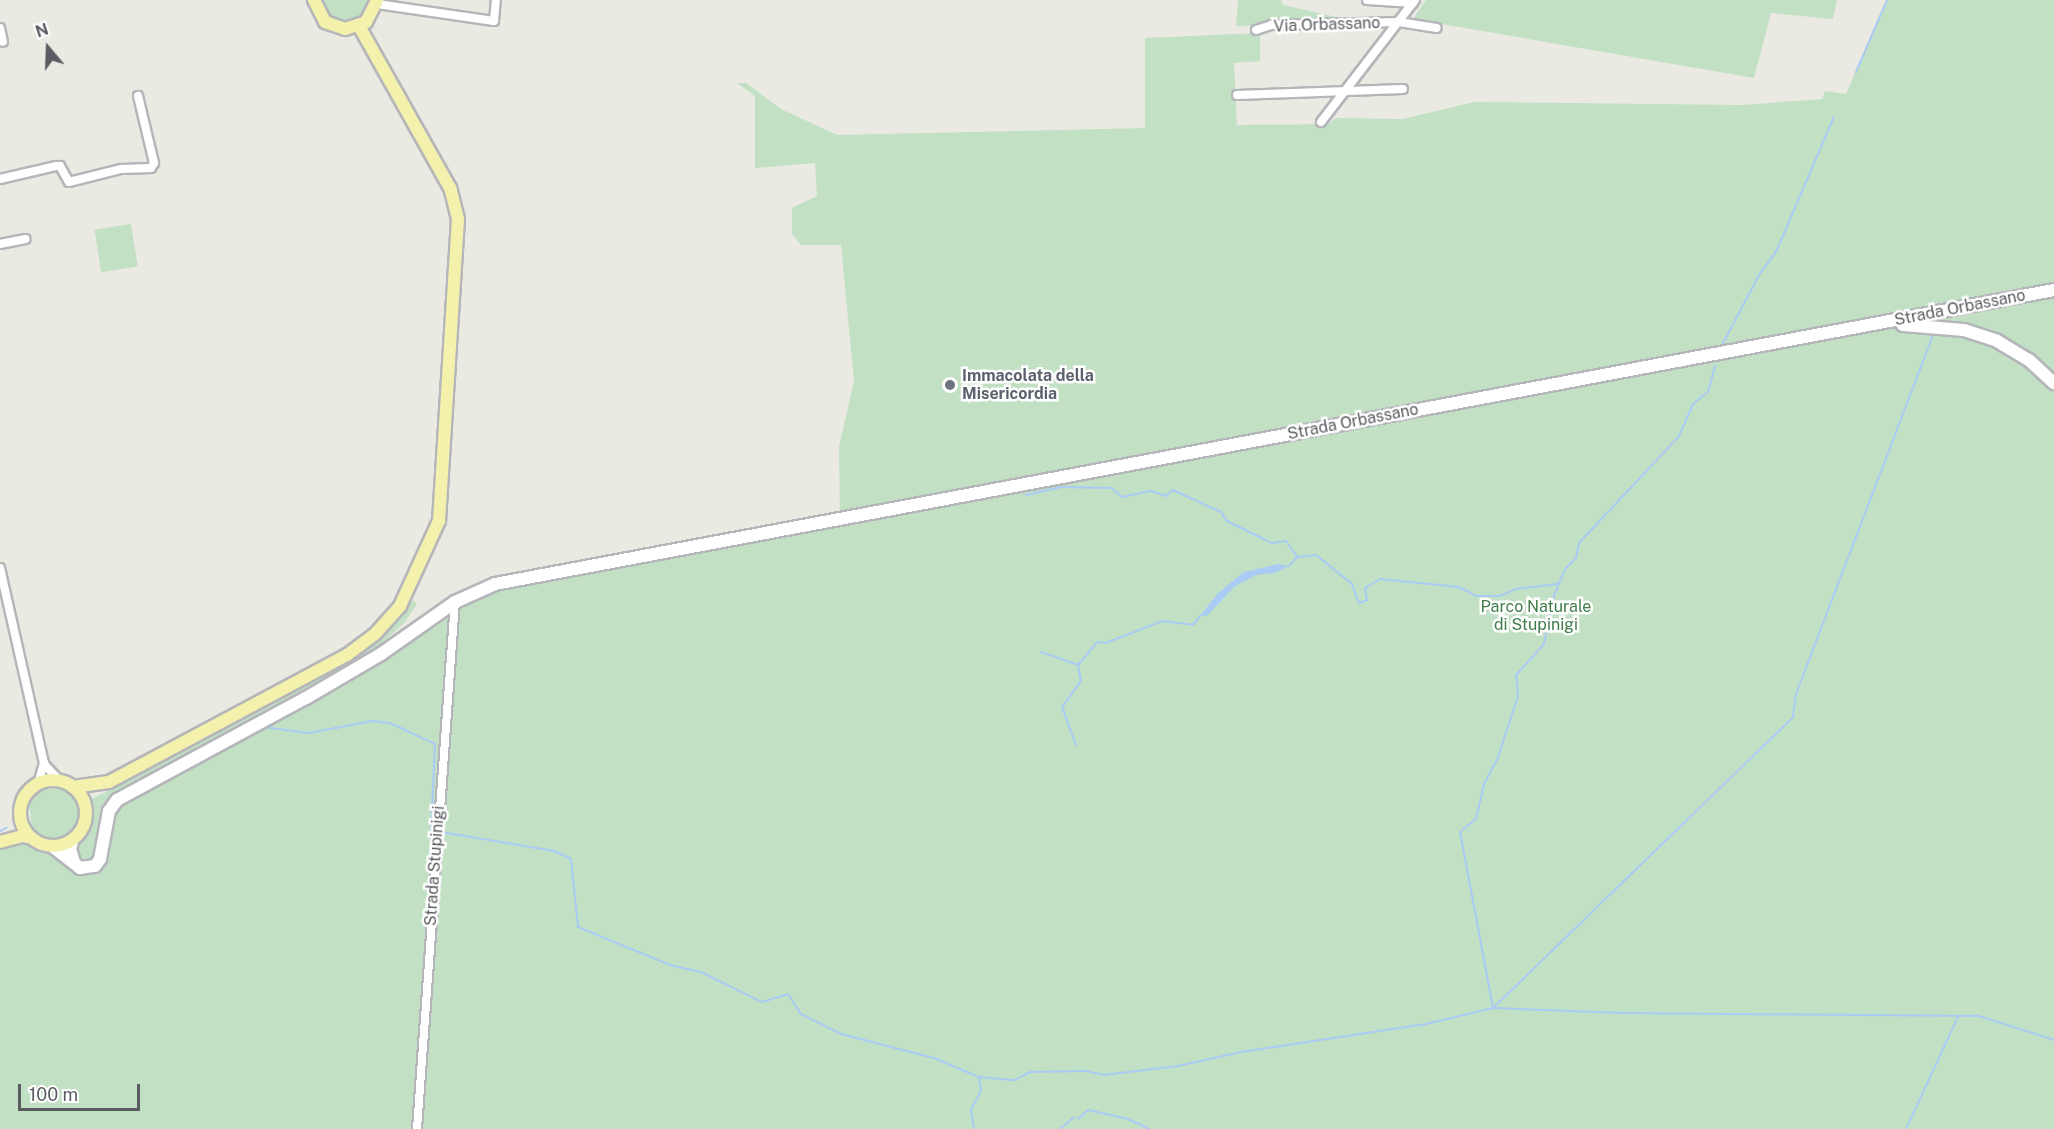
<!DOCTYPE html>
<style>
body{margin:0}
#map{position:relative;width:2054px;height:1129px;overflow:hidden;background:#ebeae2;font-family:"Public Sans",sans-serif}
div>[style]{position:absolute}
.green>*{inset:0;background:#c1e0c4;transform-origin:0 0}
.water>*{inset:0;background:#a9cbf4}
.stream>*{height:2px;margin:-1px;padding:0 1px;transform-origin:1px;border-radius:1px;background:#a9cbf4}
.roads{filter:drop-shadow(2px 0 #b4b6ba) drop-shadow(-2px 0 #b4b6ba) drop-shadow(0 2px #b4b6ba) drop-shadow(0 -2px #b4b6ba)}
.minor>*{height:8px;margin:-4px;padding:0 4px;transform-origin:4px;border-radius:4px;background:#fff}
.secondary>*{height:12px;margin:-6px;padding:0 6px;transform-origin:6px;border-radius:6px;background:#fff}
.primary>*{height:12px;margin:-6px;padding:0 6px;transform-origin:6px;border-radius:6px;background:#f4f1ad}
.primary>.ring{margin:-6px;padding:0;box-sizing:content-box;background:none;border:12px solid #f4f1ad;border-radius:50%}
.dots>*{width:16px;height:16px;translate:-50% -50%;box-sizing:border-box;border:3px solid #fff;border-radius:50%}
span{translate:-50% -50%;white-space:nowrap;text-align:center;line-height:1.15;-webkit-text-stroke:5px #fff;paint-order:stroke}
.street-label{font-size:16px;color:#5a5c61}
.worship-label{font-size:16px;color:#5b616d;font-weight:700}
.left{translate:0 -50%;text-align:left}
.park-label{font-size:16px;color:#3e7c48}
.north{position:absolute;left:18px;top:18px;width:60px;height:60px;-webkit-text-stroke:4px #fff;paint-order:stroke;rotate:341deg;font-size:16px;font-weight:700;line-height:24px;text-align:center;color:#5a5c61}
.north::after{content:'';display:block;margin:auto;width:21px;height:27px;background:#5a5c61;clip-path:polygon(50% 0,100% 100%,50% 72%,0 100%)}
.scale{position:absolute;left:18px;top:1084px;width:122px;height:27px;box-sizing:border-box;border:3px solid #5a5c61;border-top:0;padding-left:8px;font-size:18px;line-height:21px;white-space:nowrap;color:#5a5c61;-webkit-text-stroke:4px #fff;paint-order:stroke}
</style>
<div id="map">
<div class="green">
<i style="clip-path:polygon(321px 0,372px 0,365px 16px,344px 24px,329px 17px)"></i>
<i style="clip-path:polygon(1238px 0,1281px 0,1283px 5px,1354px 21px,1236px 26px)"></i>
<i style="clip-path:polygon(1426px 0,1837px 0,1833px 19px,1771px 13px,1754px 78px,1413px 19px)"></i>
<i style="clip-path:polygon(1886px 0,2054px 0,2054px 1129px,0 1129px,0 842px,32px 827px,29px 804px,40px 790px,63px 788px,79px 805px,126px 782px,363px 651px,390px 628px,413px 600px,417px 604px,405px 622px,387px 639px,477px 591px,840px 519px,839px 447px,854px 381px,841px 245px,801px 245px,792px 234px,792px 208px,817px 196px,815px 163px,755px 168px,755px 96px,737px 83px,746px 83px,781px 109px,837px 135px,1145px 128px,1145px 38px,1260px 33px,1260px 61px,1234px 63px,1237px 125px,1329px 124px,1336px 118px,1403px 119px,1474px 102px,1743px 105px,1822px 99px,1825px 91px,1846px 94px)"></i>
<i style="left:131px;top:224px;width:43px;height:37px;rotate:81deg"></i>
</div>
<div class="water">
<i style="clip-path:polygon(1278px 564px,1289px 566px,1275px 573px,1256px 575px,1234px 587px,1207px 616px,1201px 615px,1218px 593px,1244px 572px)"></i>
</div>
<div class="stream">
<i style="left:1856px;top:72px;width:78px;rotate:-66.7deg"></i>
<i style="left:1971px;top:339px;width:23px;rotate:20deg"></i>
<i style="left:1722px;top:345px;width:79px;rotate:-62.1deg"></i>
<i style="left:1759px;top:275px;width:29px;rotate:-54deg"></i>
<i style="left:1776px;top:252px;width:147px;rotate:-66.8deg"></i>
<i style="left:1026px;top:495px;width:36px;rotate:-13deg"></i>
<i style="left:1061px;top:487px;width:51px;rotate:1.1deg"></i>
<i style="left:1112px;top:488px;width:13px;rotate:42deg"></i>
<i style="left:1122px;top:497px;width:30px;rotate:-12deg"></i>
<i style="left:1151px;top:491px;width:16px;rotate:18deg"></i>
<i style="left:1166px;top:496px;width:9px;rotate:-41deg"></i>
<i style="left:1173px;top:490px;width:53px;rotate:24.6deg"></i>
<i style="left:1221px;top:512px;width:11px;rotate:56deg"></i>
<i style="left:1227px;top:521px;width:50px;rotate:26.1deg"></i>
<i style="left:1272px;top:543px;width:14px;rotate:-8deg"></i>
<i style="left:1286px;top:541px;width:19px;rotate:55deg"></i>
<i style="left:1297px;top:557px;width:19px;rotate:-6deg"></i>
<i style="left:1316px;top:555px;width:46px;rotate:38.9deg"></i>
<i style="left:1352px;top:584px;width:20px;rotate:70deg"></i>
<i style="left:1359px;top:603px;width:9px;rotate:-21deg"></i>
<i style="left:1367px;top:600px;width:12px;rotate:-99deg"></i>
<i style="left:1365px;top:588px;width:17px;rotate:-31deg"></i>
<i style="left:1380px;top:579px;width:79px;rotate:5.8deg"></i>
<i style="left:1459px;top:587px;width:20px;rotate:27deg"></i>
<i style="left:1477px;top:596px;width:23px"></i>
<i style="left:1500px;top:596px;width:17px;rotate:-24deg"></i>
<i style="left:1516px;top:589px;width:43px;rotate:-6.6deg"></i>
<i style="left:1289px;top:566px;width:12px;rotate:-48deg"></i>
<i style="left:1041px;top:652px;width:39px;rotate:19deg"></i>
<i style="left:1078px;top:665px;width:30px;rotate:-50deg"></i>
<i style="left:1097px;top:642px;width:9px;rotate:6deg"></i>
<i style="left:1106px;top:643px;width:60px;rotate:-21.4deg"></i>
<i style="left:1162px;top:621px;width:31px;rotate:7deg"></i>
<i style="left:1193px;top:625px;width:13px;rotate:-51deg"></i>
<i style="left:263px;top:727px;width:46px;rotate:7.4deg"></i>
<i style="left:309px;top:733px;width:65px;rotate:-10.6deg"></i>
<i style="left:373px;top:721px;width:17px;rotate:7deg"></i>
<i style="left:390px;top:723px;width:50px;rotate:25deg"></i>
<i style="left:435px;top:744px;width:87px;rotate:92.6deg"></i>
<i style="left:1076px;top:745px;width:40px;rotate:-110.2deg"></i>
<i style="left:1062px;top:707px;width:32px;rotate:-54deg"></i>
<i style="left:1081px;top:681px;width:15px;rotate:-101deg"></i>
<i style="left:100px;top:778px;width:55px;rotate:-27deg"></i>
<i style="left:0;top:831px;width:7px;rotate:-27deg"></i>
<i style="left:441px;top:832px;width:115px;rotate:9.5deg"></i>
<i style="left:554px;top:851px;width:19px;rotate:25deg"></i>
<i style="left:571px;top:859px;width:68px;rotate:84.1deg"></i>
<i style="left:578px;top:927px;width:100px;rotate:22.4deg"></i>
<i style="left:670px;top:965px;width:32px;rotate:13deg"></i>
<i style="left:701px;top:972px;width:68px;rotate:26.2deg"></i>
<i style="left:762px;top:1002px;width:27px;rotate:-17deg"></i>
<i style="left:788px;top:994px;width:24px;rotate:57deg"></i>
<i style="left:801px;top:1014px;width:45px;rotate:26.6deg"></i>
<i style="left:841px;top:1034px;width:96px;rotate:14.5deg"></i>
<i style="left:934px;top:1058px;width:49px;rotate:22.9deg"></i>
<i style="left:979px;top:1077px;width:36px;rotate:5deg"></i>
<i style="left:1015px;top:1080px;width:17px;rotate:-28deg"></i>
<i style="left:1030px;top:1072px;width:56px;rotate:-1deg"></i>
<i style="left:1086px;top:1071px;width:18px;rotate:13deg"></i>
<i style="left:1104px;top:1075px;width:75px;rotate:-6.9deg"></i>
<i style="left:1178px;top:1066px;width:65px;rotate:-12.5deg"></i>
<i style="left:1241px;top:1052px;width:187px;rotate:-8.6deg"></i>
<i style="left:1426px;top:1024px;width:69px;rotate:-13.4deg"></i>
<i style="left:1493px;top:1008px;width:129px;rotate:2.2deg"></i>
<i style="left:1622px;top:1013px;width:357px;rotate:0.5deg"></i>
<i style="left:1979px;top:1016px;width:79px;rotate:17.7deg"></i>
<i style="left:1493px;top:1008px;width:418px;rotate:-44.1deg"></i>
<i style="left:1793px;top:717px;width:23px;rotate:-83deg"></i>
<i style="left:1796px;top:694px;width:386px;rotate:-69.1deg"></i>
<i style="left:1493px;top:1008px;width:179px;rotate:-100.6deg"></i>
<i style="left:1460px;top:832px;width:21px;rotate:-39deg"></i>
<i style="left:1476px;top:819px;width:36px;rotate:-77deg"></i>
<i style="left:1484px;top:784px;width:27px;rotate:-62deg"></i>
<i style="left:1497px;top:760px;width:67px;rotate:-71.8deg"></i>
<i style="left:1518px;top:696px;width:21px;rotate:-95deg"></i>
<i style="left:1516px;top:675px;width:42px;rotate:-47.9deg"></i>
<i style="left:1544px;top:644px;width:50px;rotate:-78.5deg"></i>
<i style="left:1554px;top:595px;width:28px;rotate:-67deg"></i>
<i style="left:1565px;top:569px;width:16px;rotate:-45deg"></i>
<i style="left:1576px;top:558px;width:15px;rotate:-79deg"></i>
<i style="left:1579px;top:543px;width:146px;rotate:-46.9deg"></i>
<i style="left:1679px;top:436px;width:35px;rotate:-66deg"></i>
<i style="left:1693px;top:404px;width:19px;rotate:-39deg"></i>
<i style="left:1708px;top:392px;width:27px;rotate:-75deg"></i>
<i style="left:1078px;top:1119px;width:13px;rotate:-42deg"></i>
<i style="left:1088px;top:1110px;width:41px;rotate:12.7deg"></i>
<i style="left:1128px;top:1119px;width:23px;rotate:25deg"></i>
<i style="left:974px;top:1129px;width:19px;rotate:-99deg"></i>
<i style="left:971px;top:1110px;width:22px;rotate:-63deg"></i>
<i style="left:981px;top:1090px;width:13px;rotate:-99deg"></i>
<i style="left:1060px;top:1129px;width:18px;rotate:-41deg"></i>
<i style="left:1906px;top:1129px;width:123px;rotate:-65.1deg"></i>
</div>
<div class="roads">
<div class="minor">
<i style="left:1367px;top:0;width:46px;rotate:3.7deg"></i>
<i style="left:377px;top:4px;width:118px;rotate:8.3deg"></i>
<i style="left:494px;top:21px;width:21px;rotate:-85deg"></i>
<i style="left:0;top:28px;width:14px;rotate:78deg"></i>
<i style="left:1256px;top:30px;width:16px;rotate:-18deg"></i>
<i style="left:1271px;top:25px;width:128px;rotate:-1.3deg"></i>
<i style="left:1399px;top:22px;width:38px;rotate:9deg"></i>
<i style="left:1237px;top:95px;width:166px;rotate:-2.1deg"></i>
<i style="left:1321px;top:122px;width:154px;rotate:-52.4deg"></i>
<i style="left:0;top:179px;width:57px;rotate:-13.1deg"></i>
<i style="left:56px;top:166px;width:4px"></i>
<i style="left:60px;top:166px;width:18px;rotate:61deg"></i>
<i style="left:69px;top:182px;width:54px;rotate:-14deg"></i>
<i style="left:121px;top:169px;width:30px;rotate:-2deg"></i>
<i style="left:151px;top:168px;width:6px;rotate:-59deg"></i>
<i style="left:154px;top:163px;width:69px;rotate:-103.4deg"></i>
<i style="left:0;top:244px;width:26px;rotate:-11deg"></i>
<i style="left:0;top:568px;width:200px;rotate:77.3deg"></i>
<i style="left:44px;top:763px;width:22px;rotate:106deg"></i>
<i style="left:44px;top:764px;width:22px;rotate:47deg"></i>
<i style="left:417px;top:1129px;width:528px;rotate:-85.88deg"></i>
</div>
<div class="secondary">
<i style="left:1903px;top:325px;width:61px;rotate:4.7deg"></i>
<i style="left:1964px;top:330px;width:35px;rotate:18deg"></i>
<i style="left:1997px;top:341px;width:37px;rotate:31deg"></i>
<i style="left:2029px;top:360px;width:34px;rotate:43deg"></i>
<i style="left:73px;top:839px;width:10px;rotate:107deg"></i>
<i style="left:70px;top:849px;width:14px;rotate:73deg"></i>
<i style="left:52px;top:846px;width:36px;rotate:38deg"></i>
<i style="left:80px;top:868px;width:15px;rotate:-8deg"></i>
<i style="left:95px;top:866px;width:9px;rotate:-54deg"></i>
<i style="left:100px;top:859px;width:49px;rotate:-79.4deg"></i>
<i style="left:109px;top:811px;width:14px;rotate:-54deg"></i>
<i style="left:117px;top:800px;width:215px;rotate:-28.4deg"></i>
<i style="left:306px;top:698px;width:87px;rotate:-30.4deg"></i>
<i style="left:381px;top:654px;width:90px;rotate:-35.1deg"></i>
<i style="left:455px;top:602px;width:44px;rotate:-24.2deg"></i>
<i style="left:495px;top:584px;width:1586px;rotate:-10.68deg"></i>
</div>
<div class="primary">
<i style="left:314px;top:0;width:25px;rotate:63deg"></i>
<i style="left:325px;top:22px;width:21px;rotate:19deg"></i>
<i style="left:345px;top:29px;width:22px;rotate:-18deg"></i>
<i style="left:366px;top:22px;width:25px;rotate:-63deg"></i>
<i class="ring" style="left:20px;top:780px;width:54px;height:54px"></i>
<i style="left:73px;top:787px;width:36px;rotate:-8deg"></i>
<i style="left:109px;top:782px;width:270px;rotate:-28.1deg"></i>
<i style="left:347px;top:655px;width:35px;rotate:-37deg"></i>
<i style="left:375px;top:634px;width:38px;rotate:-48deg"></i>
<i style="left:400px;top:606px;width:94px;rotate:-65.4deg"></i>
<i style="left:439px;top:521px;width:303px;rotate:-86.4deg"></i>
<i style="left:458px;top:219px;width:32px;rotate:-104deg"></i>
<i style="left:450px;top:188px;width:186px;rotate:-119.3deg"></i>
<i style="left:0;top:842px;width:24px;rotate:-15deg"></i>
<i style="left:23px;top:836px;width:9px;rotate:13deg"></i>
</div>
</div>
<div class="dots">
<i style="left:950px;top:385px;background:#6b7280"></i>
</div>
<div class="street-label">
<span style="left:1327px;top:25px;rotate:-2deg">Via Orbassano</span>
<span style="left:1960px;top:308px;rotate:-11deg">Strada Orbassano</span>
<span style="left:1353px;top:422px;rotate:-11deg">Strada Orbassano</span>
<span style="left:435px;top:866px;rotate:-86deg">Strada Stupinigi</span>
</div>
<div class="worship-label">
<span class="left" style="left:962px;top:385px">Immacolata della<br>Misericordia</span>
</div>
<div class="park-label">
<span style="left:1536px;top:616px">Parco Naturale<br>di Stupinigi</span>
</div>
<div class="north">N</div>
<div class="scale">100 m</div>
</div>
